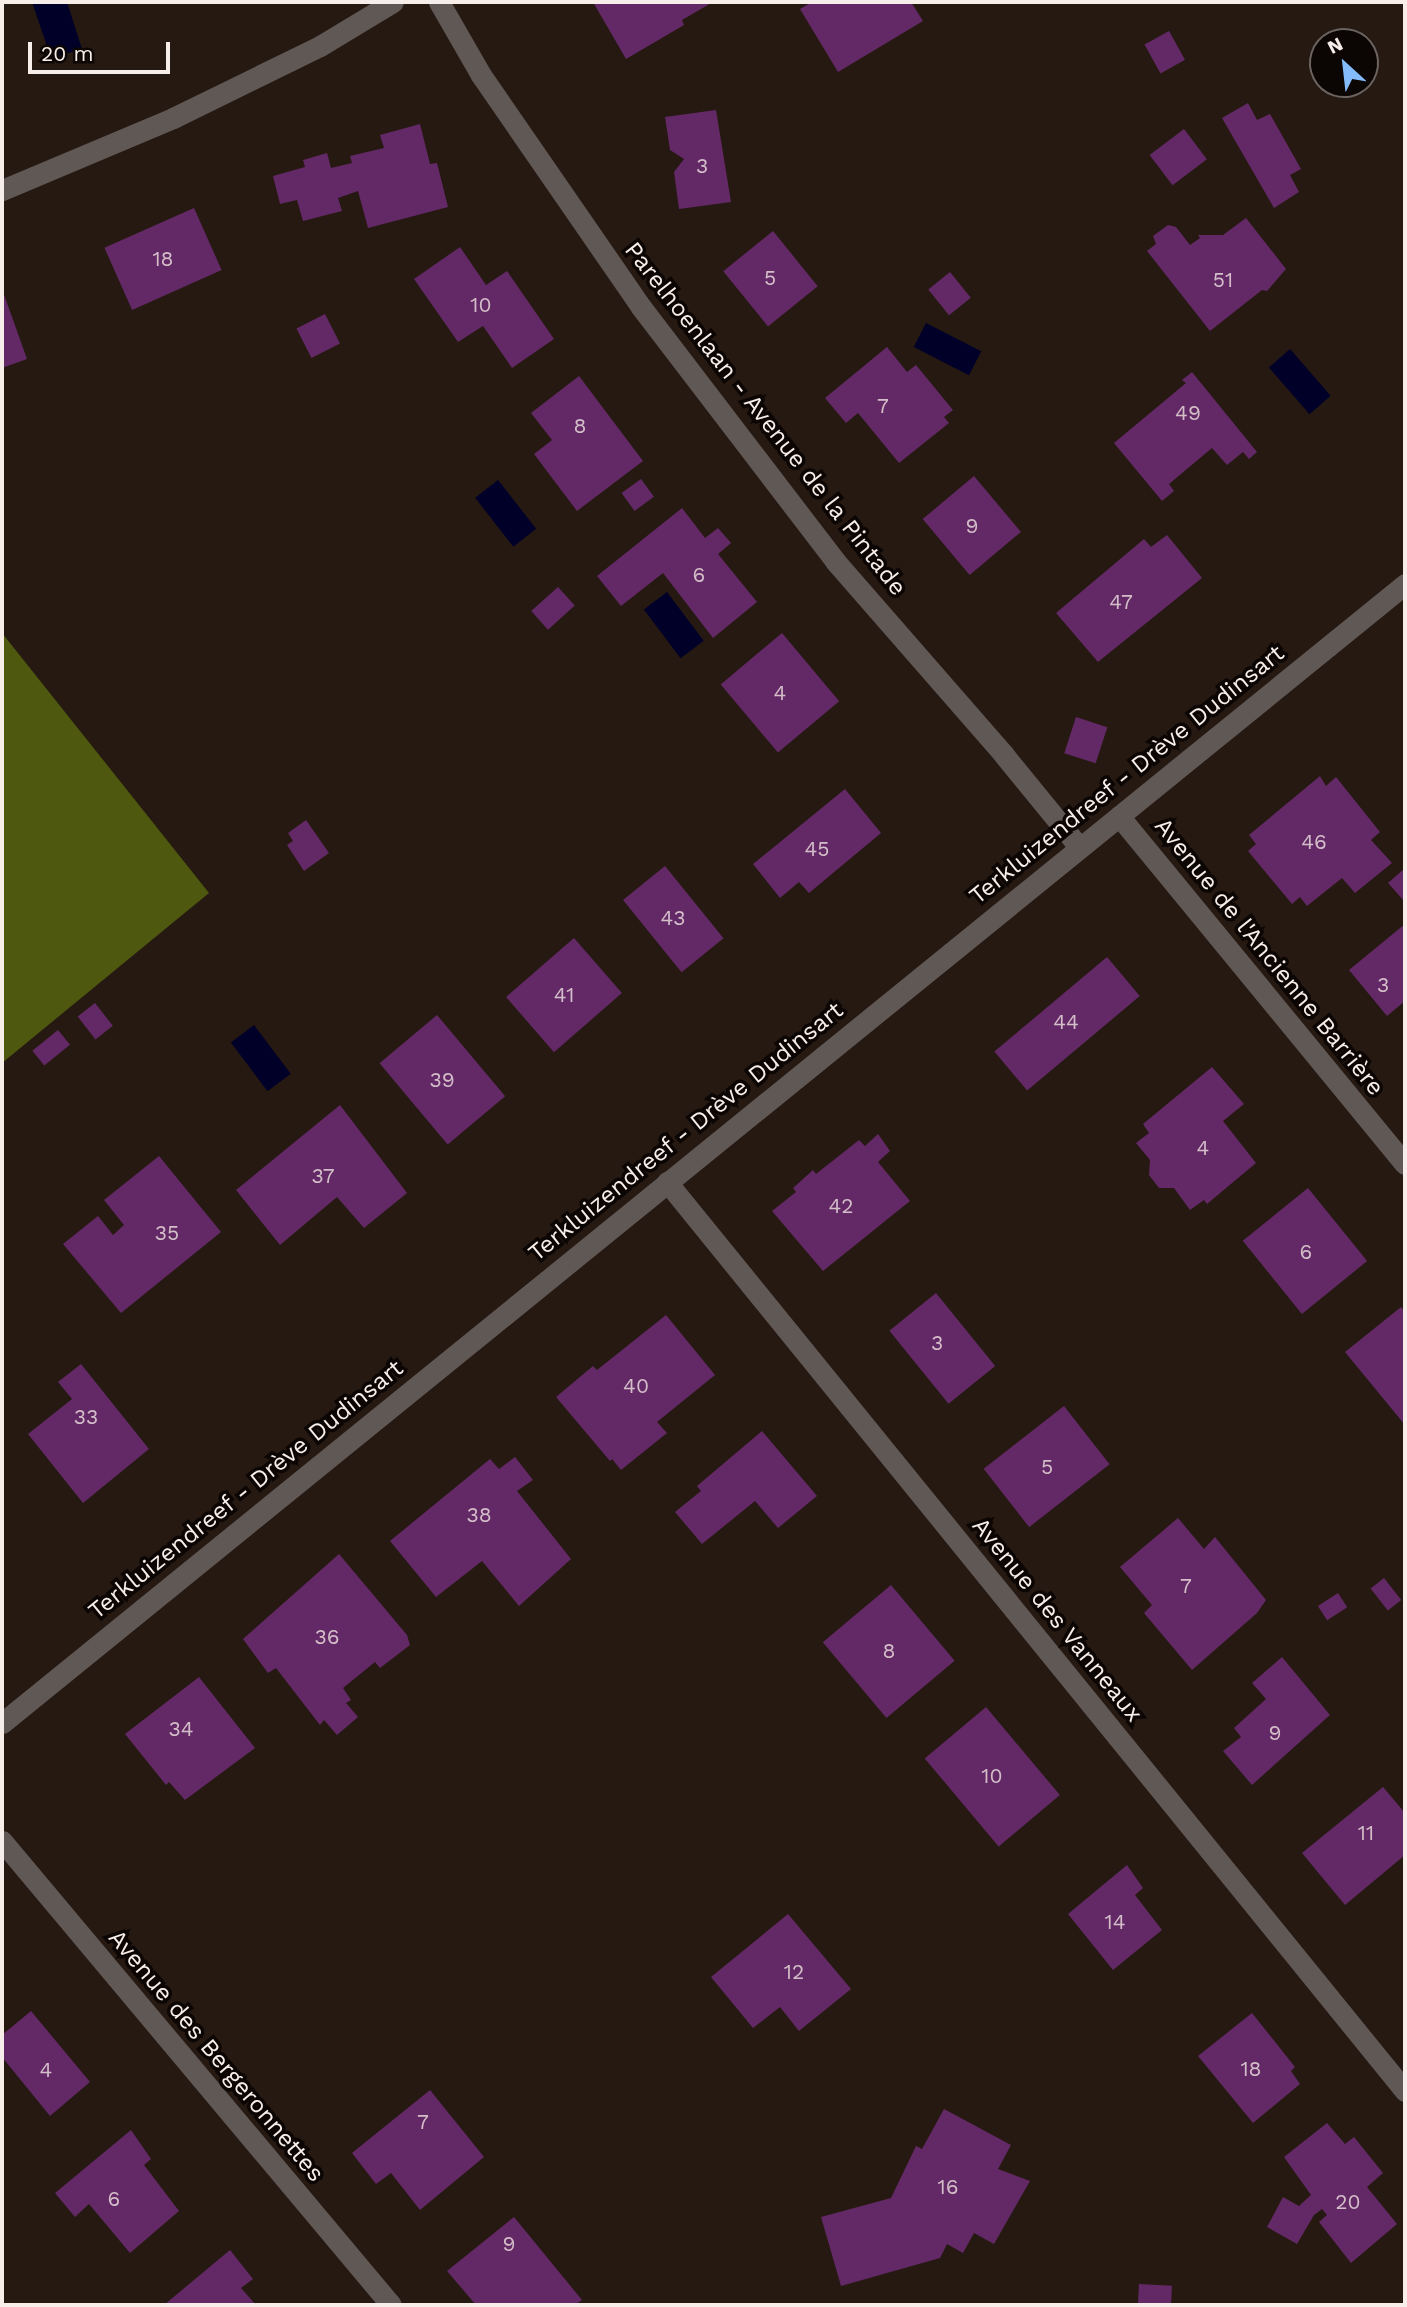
<!DOCTYPE html>
<meta charset="utf-8">
<style>
body{margin:0}
#map{position:relative;width:1407px;height:2307px;overflow:hidden;background:#261912;font-family:"Work Sans",sans-serif}
div>[style]{position:absolute}
.forest>*{inset:0;background:#4e590f}
.water>*{inset:0;background:#000029;transform-origin:0 0}
.building>*{inset:0;background:#632966;transform-origin:0 0}
.street>*{height:21px;margin:-10.5px;padding:0 10.5px;transform-origin:10.5px;border-radius:10.5px;background:#605855}
span{translate:-50% -50%;white-space:nowrap;text-align:center;line-height:1.15;-webkit-text-stroke:7px #0b0604;paint-order:stroke}
.number-label{font-size:21px;color:#d3bdc8}
.number-label span{-webkit-text-stroke-width:0}
.street-label{font-size:24px;color:#f8eee9}
.frame{position:absolute;inset:0;border:4px solid #f8eee9;pointer-events:none}
.north{position:absolute;left:1309px;top:28px;width:70px;height:70px;box-sizing:border-box;background:#0b0604;border:2px solid #6a6360;border-radius:50%;rotate:333deg;font-size:19px;font-weight:700;line-height:28px;text-align:center;color:#f8eee9}
.north::after{content:'';display:block;margin:auto;width:24px;height:32px;background:#84bcfb;clip-path:polygon(50% 0,100% 100%,50% 72%,0 100%)}
.scale{position:absolute;left:28px;top:42px;width:142px;height:32px;box-sizing:border-box;border:4px solid #f8eee9;border-top:0;padding-left:9px;font-size:21px;line-height:24px;white-space:nowrap;color:#f8eee9;-webkit-text-stroke:5px #0b0604;paint-order:stroke}
</style>
<div id="map">
<div class="forest">
<i style="clip-path:polygon(2px 633px,209px 893px,2px 1063px)"></i>
</div>
<div class="water">
<i style="clip-path:polygon(32px 2px,67px 2px,82px 49px,51px 58px)"></i>
<i style="left:926px;top:323px;width:62px;height:27px;rotate:27deg"></i>
<i style="left:1290px;top:349px;width:62px;height:28px;rotate:49deg"></i>
<i style="left:498px;top:480px;width:62px;height:29px;rotate:52deg"></i>
<i style="left:667px;top:592px;width:61px;height:29px;rotate:53deg"></i>
<i style="left:254px;top:1025px;width:61px;height:29px;rotate:53deg"></i>
</div>
<div class="building">
<i style="clip-path:polygon(593px 2px,713px 2px,682px 20px,684px 25px,626px 59px)"></i>
<i style="clip-path:polygon(812px 2px,911px 2px,923px 21px,838px 72px,800px 9px)"></i>
<i style="left:1169px;top:31px;width:33px;height:28px;rotate:61deg"></i>
<i style="clip-path:polygon(1248px 103px,1257px 120px,1270px 114px,1301px 169px,1290px 175px,1299px 192px,1274px 208px,1222px 118px)"></i>
<i style="clip-path:polygon(716px 110px,731px 202px,679px 209px,674px 172px,684px 159px,670px 150px,665px 117px)"></i>
<i style="clip-path:polygon(420px 124px,430px 164px,437px 163px,448px 207px,368px 228px,358px 191px,338px 198px,342px 211px,303px 221px,297px 200px,280px 204px,273px 176px,305px 167px,303px 160px,327px 153px,331px 168px,352px 163px,350px 156px,384px 148px,380px 135px)"></i>
<i style="left:1184px;top:129px;width:38px;height:43px;rotate:53deg"></i>
<i style="left:194px;top:208px;width:68px;height:98px;rotate:66deg"></i>
<i style="clip-path:polygon(1246px 218px,1286px 269px,1267px 291px,1262px 290px,1210px 331px,1147px 251px,1156px 244px,1153px 236px,1168px 225px,1176px 227px,1190px 245px,1200px 238px,1198px 235px,1223px 235px)"></i>
<i style="left:773px;top:231px;width:71px;height:64px;rotate:51deg"></i>
<i style="clip-path:polygon(460px 247px,486px 285px,507px 271px,554px 339px,512px 368px,483px 326px,458px 342px,414px 279px)"></i>
<i style="left:950px;top:272px;width:33px;height:28px;rotate:51deg"></i>
<i style="clip-path:polygon(2px 289px,27px 359px,2px 368px)"></i>
<i style="left:325px;top:314px;width:33px;height:32px;rotate:63deg"></i>
<i style="clip-path:polygon(887px 347px,907px 372px,916px 365px,953px 410px,944px 417px,949px 423px,899px 463px,858px 413px,846px 423px,825px 398px)"></i>
<i style="clip-path:polygon(1192px 372px,1257px 452px,1249px 459px,1243px 452px,1227px 465px,1212px 448px,1169px 484px,1174px 491px,1162px 501px,1114px 443px,1186px 383px,1182px 380px)"></i>
<i style="clip-path:polygon(579px 376px,643px 461px,577px 511px,534px 454px,552px 440px,531px 413px)"></i>
<i style="left:974px;top:476px;width:73px;height:67px;rotate:50deg"></i>
<i style="left:641px;top:479px;width:22px;height:24px;rotate:54deg"></i>
<i style="clip-path:polygon(682px 508px,705px 538px,718px 528px,731px 543px,718px 554px,757px 602px,713px 638px,663px 573px,621px 606px,597px 576px)"></i>
<i style="clip-path:polygon(1167px 535px,1202px 578px,1098px 662px,1056px 613px,1144px 539px,1151px 547px)"></i>
<i style="left:558px;top:587px;width:25px;height:36px;rotate:48deg"></i>
<i style="left:782px;top:633px;width:89px;height:80px;rotate:50deg"></i>
<i style="left:1076px;top:717px;width:33px;height:38px;rotate:18deg"></i>
<i style="clip-path:polygon(1320px 776px,1326px 786px,1336px 777px,1380px 832px,1371px 840px,1392px 863px,1355px 893px,1342px 878px,1307px 906px,1300px 897px,1292px 904px,1248px 851px,1256px 844px,1249px 835px)"></i>
<i style="clip-path:polygon(845px 789px,881px 833px,809px 893px,799px 882px,780px 898px,753px 864px)"></i>
<i style="clip-path:polygon(306px 820px,329px 853px,304px 871px,287px 845px,293px 841px,288px 833px)"></i>
<i style="left:665px;top:866px;width:93px;height:54px;rotate:51deg"></i>
<i style="clip-path:polygon(1405px 868px,1405px 902px,1388px 883px)"></i>
<i style="clip-path:polygon(1405px 924px,1405px 1001px,1387px 1016px,1349px 970px)"></i>
<i style="left:574px;top:938px;width:73px;height:90px;rotate:49deg"></i>
<i style="left:1107px;top:957px;width:51px;height:147px;rotate:50deg"></i>
<i style="left:95px;top:1003px;width:29px;height:22px;rotate:52deg"></i>
<i style="left:437px;top:1015px;width:106px;height:75px;rotate:50deg"></i>
<i style="left:58px;top:1030px;width:19px;height:33px;rotate:51deg"></i>
<i style="clip-path:polygon(1212px 1067px,1244px 1104px,1223px 1121px,1256px 1163px,1207px 1204px,1204px 1200px,1190px 1210px,1174px 1188px,1159px 1188px,1149px 1175px,1150px 1160px,1136px 1143px,1149px 1133px,1143px 1124px)"></i>
<i style="clip-path:polygon(340px 1105px,407px 1193px,364px 1228px,337px 1197px,280px 1245px,236px 1190px)"></i>
<i style="clip-path:polygon(878px 1134px,890px 1151px,878px 1162px,910px 1201px,823px 1271px,772px 1211px,796px 1192px,793px 1188px,813px 1170px,816px 1174px,859px 1140px,865px 1146px)"></i>
<i style="clip-path:polygon(159px 1156px,221px 1232px,121px 1313px,63px 1244px,98px 1216px,113px 1235px,124px 1225px,104px 1200px)"></i>
<i style="left:1308px;top:1188px;width:94px;height:84px;rotate:51deg"></i>
<i style="left:936px;top:1293px;width:94px;height:60px;rotate:51deg"></i>
<i style="clip-path:polygon(1401px 1307px,1405px 1312px,1405px 1425px,1345px 1352px)"></i>
<i style="clip-path:polygon(666px 1315px,715px 1375px,657px 1422px,667px 1433px,621px 1470px,612px 1459px,610px 1461px,556px 1397px,593px 1366px,597px 1370px)"></i>
<i style="clip-path:polygon(81px 1364px,149px 1449px,83px 1503px,28px 1434px,72px 1399px,58px 1382px)"></i>
<i style="left:1064px;top:1406px;width:74px;height:102px;rotate:52deg"></i>
<i style="clip-path:polygon(762px 1431px,817px 1496px,778px 1528px,755px 1501px,702px 1544px,675px 1512px,701px 1491px,697px 1486px)"></i>
<i style="clip-path:polygon(515px 1457px,533px 1480px,517px 1491px,571px 1559px,519px 1606px,482px 1561px,436px 1597px,390px 1541px,490px 1459px,499px 1469px)"></i>
<i style="clip-path:polygon(1178px 1518px,1204px 1549px,1215px 1537px,1266px 1600px,1257px 1613px,1192px 1670px,1144px 1613px,1152px 1605px,1120px 1567px)"></i>
<i style="clip-path:polygon(339px 1554px,407px 1635px,410px 1645px,380px 1668px,375px 1662px,343px 1688px,351px 1700px,346px 1703px,358px 1717px,337px 1735px,324px 1720px,320px 1725px,276px 1668px,268px 1673px,243px 1639px)"></i>
<i style="left:1384px;top:1578px;width:28px;height:17px;rotate:52deg"></i>
<i style="left:891px;top:1585px;width:99px;height:89px;rotate:50deg"></i>
<i style="left:1338px;top:1593px;width:17px;height:24px;rotate:57deg"></i>
<i style="clip-path:polygon(1282px 1657px,1330px 1715px,1252px 1785px,1223px 1751px,1241px 1737px,1234px 1728px,1266px 1699px,1252px 1683px)"></i>
<i style="clip-path:polygon(199px 1677px,255px 1748px,185px 1800px,169px 1782px,166px 1785px,125px 1734px)"></i>
<i style="left:986px;top:1707px;width:115px;height:80px;rotate:50deg"></i>
<i style="clip-path:polygon(1383px 1787px,1405px 1813px,1405px 1855px,1345px 1905px,1302px 1853px)"></i>
<i style="clip-path:polygon(1127px 1865px,1143px 1888px,1135px 1895px,1162px 1930px,1113px 1970px,1068px 1914px)"></i>
<i style="clip-path:polygon(788px 1914px,851px 1989px,799px 2031px,780px 2007px,753px 2028px,711px 1977px)"></i>
<i style="clip-path:polygon(31px 2011px,90px 2082px,50px 2116px,2px 2057px,2px 2035px)"></i>
<i style="clip-path:polygon(1252px 2013px,1295px 2067px,1291px 2071px,1300px 2084px,1253px 2123px,1198px 2056px)"></i>
<i style="clip-path:polygon(430px 2090px,484px 2157px,420px 2210px,391px 2173px,376px 2184px,352px 2153px)"></i>
<i style="clip-path:polygon(944px 2109px,1011px 2145px,998px 2169px,1030px 2181px,994px 2244px,974px 2233px,963px 2253px,947px 2244px,940px 2258px,841px 2286px,821px 2217px,891px 2198px,916px 2146px,922px 2149px)"></i>
<i style="clip-path:polygon(1327px 2123px,1345px 2144px,1354px 2137px,1383px 2173px,1367px 2187px,1397px 2224px,1351px 2263px,1319px 2222px,1327px 2215px,1322px 2209px,1314px 2215px,1297px 2244px,1267px 2227px,1283px 2197px,1299px 2206px,1311px 2195px,1284px 2157px)"></i>
<i style="clip-path:polygon(131px 2130px,151px 2159px,144px 2165px,179px 2211px,130px 2253px,89px 2204px,75px 2217px,55px 2193px)"></i>
<i style="clip-path:polygon(514px 2217px,582px 2300px,575px 2305px,476px 2305px,447px 2271px)"></i>
<i style="clip-path:polygon(230px 2250px,253px 2279px,241px 2288px,256px 2305px,164px 2305px)"></i>
<i style="left:1139px;top:2284px;width:33px;height:21px;rotate:3deg"></i>
</div>
<div class="street">
<i style="left:439px;top:2px;width:84px;rotate:60.1deg"></i>
<i style="left:481px;top:75px;width:282px;rotate:55.4deg"></i>
<i style="left:641px;top:307px;width:320px;rotate:52.6deg"></i>
<i style="left:835px;top:561px;width:257px;rotate:48.9deg"></i>
<i style="left:1004px;top:755px;width:119px;rotate:50.8deg"></i>
<i style="left:2px;top:190px;width:186px;rotate:-22.8deg"></i>
<i style="left:173px;top:118px;width:164px;rotate:-26.1deg"></i>
<i style="left:320px;top:46px;width:85px;rotate:-31.1deg"></i>
<i style="left:1119px;top:816px;width:450px;rotate:50.6deg"></i>
<i style="left:667px;top:1182px;width:1171px;rotate:50.93deg"></i>
<i style="left:2px;top:1723px;width:1807px;rotate:-39.07deg"></i>
<i style="left:2px;top:1841px;width:605px;rotate:50.02deg"></i>
</div>
<div class="number-label">
<span style="left:702px;top:166px">3</span>
<span style="left:163px;top:259px">18</span>
<span style="left:770px;top:278px">5</span>
<span style="left:1223px;top:280px">51</span>
<span style="left:481px;top:305px">10</span>
<span style="left:883px;top:406px">7</span>
<span style="left:1188px;top:413px">49</span>
<span style="left:580px;top:426px">8</span>
<span style="left:972px;top:526px">9</span>
<span style="left:699px;top:575px">6</span>
<span style="left:1121px;top:602px">47</span>
<span style="left:780px;top:693px">4</span>
<span style="left:1314px;top:842px">46</span>
<span style="left:817px;top:849px">45</span>
<span style="left:673px;top:918px">43</span>
<span style="left:1383px;top:985px">3</span>
<span style="left:564px;top:995px">41</span>
<span style="left:1066px;top:1022px">44</span>
<span style="left:442px;top:1080px">39</span>
<span style="left:1203px;top:1148px">4</span>
<span style="left:323px;top:1176px">37</span>
<span style="left:841px;top:1206px">42</span>
<span style="left:167px;top:1233px">35</span>
<span style="left:1306px;top:1252px">6</span>
<span style="left:937px;top:1343px">3</span>
<span style="left:636px;top:1386px">40</span>
<span style="left:86px;top:1417px">33</span>
<span style="left:1047px;top:1467px">5</span>
<span style="left:479px;top:1515px">38</span>
<span style="left:1186px;top:1586px">7</span>
<span style="left:327px;top:1637px">36</span>
<span style="left:889px;top:1651px">8</span>
<span style="left:181px;top:1729px">34</span>
<span style="left:1275px;top:1733px">9</span>
<span style="left:992px;top:1776px">10</span>
<span style="left:1366px;top:1833px">11</span>
<span style="left:1115px;top:1922px">14</span>
<span style="left:794px;top:1972px">12</span>
<span style="left:1251px;top:2069px">18</span>
<span style="left:46px;top:2070px">4</span>
<span style="left:423px;top:2122px">7</span>
<span style="left:948px;top:2187px">16</span>
<span style="left:114px;top:2199px">6</span>
<span style="left:1348px;top:2202px">20</span>
<span style="left:509px;top:2244px">9</span>
</div>
<div class="street-label">
<span style="left:765px;top:419px;rotate:52deg">Parelhoenlaan - Avenue de la Pintade</span>
<span style="left:1127px;top:775px;rotate:-39deg">Terkluizendreef - Drève Dudinsart</span>
<span style="left:1269px;top:957px;rotate:51deg">Avenue de l'Ancienne Barrière</span>
<span style="left:686px;top:1132px;rotate:-39deg">Terkluizendreef - Drève Dudinsart</span>
<span style="left:246px;top:1490px;rotate:-39deg">Terkluizendreef - Drève Dudinsart</span>
<span style="left:1057px;top:1620px;rotate:51deg">Avenue des Vanneaux</span>
<span style="left:216px;top:2056px;rotate:50deg">Avenue des Bergeronnettes</span>
</div>
<div class="frame"></div>
<div class="north">N</div>
<div class="scale">20 m</div>
</div>
